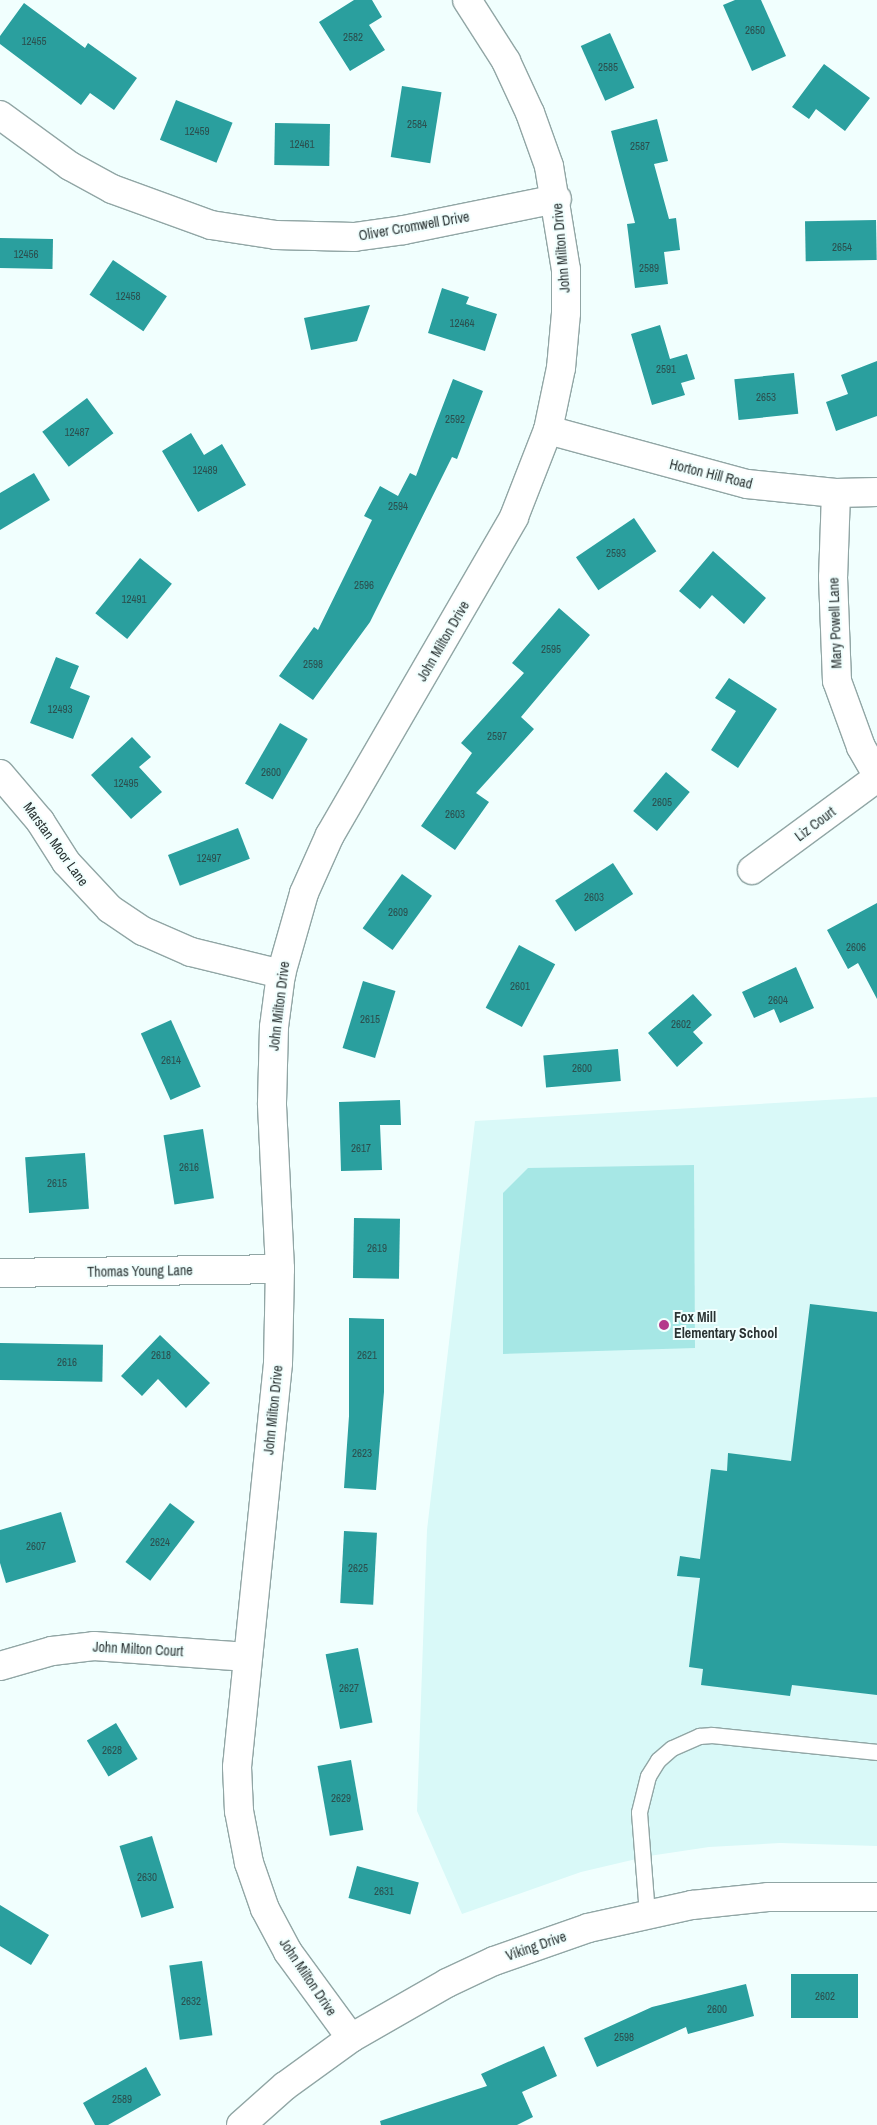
<!DOCTYPE html>
<style>
body{margin:0}
#map{position:relative;width:877px;height:2125px;overflow:hidden;background:#f1fffe;font-family:"Archivo Narrow",sans-serif}
div>[style]{position:absolute}
.built>*{inset:0;background:#d9f9f8}
.green>*{inset:0;background:#a6e7e5}
.building>*{inset:0;background:#2a9f9e;transform-origin:0 0}
.roads{filter:drop-shadow(1px 0 #91a6a5) drop-shadow(-1px 0 #91a6a5) drop-shadow(0 1px #91a6a5) drop-shadow(0 -1px #91a6a5)}
.lane>*{height:15px;margin:-7.5px;padding:0 7.5px;transform-origin:7.5px;border-radius:7.5px;background:#fff}
.street>*{height:28px;margin:-14px;padding:0 14px;transform-origin:14px;border-radius:14px;background:#fff}
.secondary>*{height:28px;margin:-14px;padding:0 14px;transform-origin:14px;border-radius:14px;background:#fff}
.dots>*{width:14px;height:14px;translate:-50% -50%;box-sizing:border-box;border:2px solid #f1fffe;border-radius:50%}
span{translate:-50% -50%;white-space:nowrap;text-align:center;line-height:1.15;-webkit-text-stroke:4px #f1fffe;paint-order:stroke}
.number-label{font-size:11px;color:#2b4f4e}
.number-label span{-webkit-text-stroke-width:0}
.street-label{font-size:14px;color:#2b3434}
.poi-label{font-size:14px;color:#2b3434;font-weight:700}
.left{translate:0 -50%;text-align:left}
</style>
<div id="map">
<div class="built">
<i style="clip-path:polygon(877px 1097px,877px 1846px,780px 1843px,709px 1847px,649px 1856px,581px 1872px,462px 1914px,417px 1811px,427px 1530px,475px 1121px)"></i>
</div>
<div class="green">
<i style="clip-path:polygon(694px 1165px,695px 1348px,503px 1354px,503px 1193px,528px 1168px)"></i>
</div>
<div class="building">
<i style="clip-path:polygon(354px 0,372px 0,382px 17px,369px 25px,385px 50px,350px 71px,319px 22px)"></i>
<i style="clip-path:polygon(735px 0,761px 0,786px 56px,752px 71px,723px 5px)"></i>
<i style="clip-path:polygon(24px 3px,85px 48px,88px 43px,137px 78px,114px 110px,90px 93px,81px 105px,0 44px,0 36px)"></i>
<i style="left:610px;top:33px;width:60px;height:32px;rotate:66deg"></i>
<i style="clip-path:polygon(824px 64px,870px 98px,845px 131px,816px 109px,809px 119px,792px 107px)"></i>
<i style="left:402px;top:86px;width:40px;height:72px;rotate:9deg"></i>
<i style="left:176px;top:100px;width:61px;height:43px;rotate:22deg"></i>
<i style="clip-path:polygon(657px 119px,668px 161px,654px 164px,669px 219px,676px 218px,680px 250px,664px 252px,668px 284px,635px 288px,627px 224px,635px 223px,611px 131px)"></i>
<i style="left:275px;top:123px;width:55px;height:42px;rotate:1deg"></i>
<i style="left:876px;top:220px;width:40px;height:71px;rotate:89deg"></i>
<i style="left:0;top:238px;width:53px;height:30px;rotate:1deg"></i>
<i style="left:113px;top:260px;width:65px;height:42px;rotate:34deg"></i>
<i style="clip-path:polygon(442px 288px,469px 297px,466px 304px,497px 314px,485px 351px,428px 333px)"></i>
<i style="clip-path:polygon(370px 305px,357px 341px,311px 350px,304px 318px)"></i>
<i style="clip-path:polygon(660px 325px,670px 359px,687px 354px,695px 379px,681px 383px,685px 395px,652px 405px,631px 334px)"></i>
<i style="clip-path:polygon(877px 361px,877px 416px,836px 431px,826px 402px,848px 394px,841px 375px)"></i>
<i style="left:794px;top:373px;width:41px;height:60px;rotate:84deg"></i>
<i style="clip-path:polygon(453px 379px,483px 391px,457px 459px,452px 457px,370px 622px,313px 700px,279px 676px,314px 627px,318px 630px,372px 520px,364px 516px,380px 486px,398px 496px,410px 473px,416px 476px)"></i>
<i style="left:87px;top:398px;width:44px;height:56px;rotate:53deg"></i>
<i style="clip-path:polygon(191px 433px,204px 455px,222px 444px,246px 485px,198px 512px,162px 451px)"></i>
<i style="clip-path:polygon(34px 473px,50px 500px,0 530px,0 493px)"></i>
<i style="left:634px;top:518px;width:40px;height:70px;rotate:56deg"></i>
<i style="clip-path:polygon(713px 551px,766px 598px,744px 624px,712px 595px,700px 609px,679px 591px)"></i>
<i style="left:140px;top:558px;width:41px;height:71px;rotate:39deg"></i>
<i style="clip-path:polygon(559px 608px,590px 635px,521px 717px,534px 729px,476px 793px,489px 802px,455px 850px,421px 826px,472px 753px,461px 743px,524px 673px,512px 663px)"></i>
<i style="clip-path:polygon(56px 657px,79px 666px,70px 688px,90px 696px,73px 739px,30px 723px)"></i>
<i style="clip-path:polygon(729px 678px,777px 709px,738px 768px,711px 750px,736px 711px,715px 698px)"></i>
<i style="left:280px;top:723px;width:32px;height:70px;rotate:30deg"></i>
<i style="clip-path:polygon(132px 737px,151px 757px,139px 767px,162px 792px,131px 819px,91px 775px)"></i>
<i style="left:666px;top:772px;width:31px;height:51px;rotate:40deg"></i>
<i style="left:238px;top:828px;width:33px;height:75px;rotate:69deg"></i>
<i style="left:613px;top:863px;width:37px;height:69px;rotate:57deg"></i>
<i style="left:402px;top:874px;width:37px;height:67px;rotate:36deg"></i>
<i style="clip-path:polygon(877px 903px,877px 999px,858px 963px,848px 969px,827px 930px)"></i>
<i style="left:519px;top:945px;width:41px;height:71px;rotate:28deg"></i>
<i style="clip-path:polygon(796px 967px,814px 1008px,780px 1023px,774px 1009px,754px 1018px,742px 992px)"></i>
<i style="left:363px;top:981px;width:34px;height:70px;rotate:17deg"></i>
<i style="clip-path:polygon(693px 994px,712px 1015px,693px 1032px,703px 1043px,677px 1067px,648px 1033px)"></i>
<i style="left:171px;top:1020px;width:73px;height:33px;rotate:66deg"></i>
<i style="left:618px;top:1049px;width:32px;height:75px;rotate:85deg"></i>
<i style="clip-path:polygon(400px 1100px,401px 1125px,380px 1125px,382px 1170px,341px 1171px,339px 1102px)"></i>
<i style="left:203px;top:1129px;width:70px;height:40px;rotate:81deg"></i>
<i style="left:85px;top:1153px;width:56px;height:60px;rotate:86deg"></i>
<i style="left:354px;top:1218px;width:46px;height:60px;rotate:1deg"></i>
<i style="clip-path:polygon(810px 1304px,877px 1312px,877px 1695px,792px 1685px,790px 1696px,701px 1685px,703px 1669px,689px 1667px,700px 1578px,677px 1576px,680px 1556px,700px 1559px,711px 1469px,727px 1471px,728px 1453px,791px 1461px)"></i>
<i style="clip-path:polygon(349px 1318px,384px 1319px,384px 1392px,376px 1490px,344px 1488px,349px 1416px)"></i>
<i style="clip-path:polygon(160px 1335px,210px 1383px,186px 1408px,158px 1379px,142px 1396px,121px 1376px)"></i>
<i style="left:0;top:1343px;width:103px;height:37px;rotate:1deg"></i>
<i style="left:170px;top:1503px;width:31px;height:74px;rotate:37deg"></i>
<i style="clip-path:polygon(61px 1512px,76px 1562px,6px 1583px,0 1563px,0 1530px)"></i>
<i style="left:344px;top:1531px;width:33px;height:72px;rotate:3deg"></i>
<i style="left:358px;top:1648px;width:76px;height:33px;rotate:79deg"></i>
<i style="left:116px;top:1723px;width:42px;height:34px;rotate:59deg"></i>
<i style="left:351px;top:1760px;width:71px;height:34px;rotate:80deg"></i>
<i style="left:152px;top:1836px;width:75px;height:34px;rotate:73deg"></i>
<i style="left:357px;top:1866px;width:64px;height:33px;rotate:15deg"></i>
<i style="clip-path:polygon(0 1905px,49px 1935px,31px 1965px,0 1946px)"></i>
<i style="left:202px;top:1961px;width:75px;height:33px;rotate:82deg"></i>
<i style="left:791px;top:1974px;width:67px;height:44px"></i>
<i style="clip-path:polygon(746px 1984px,754px 2016px,688px 2034px,686px 2027px,597px 2067px,584px 2038px,652px 2007px)"></i>
<i style="clip-path:polygon(544px 2046px,557px 2076px,522px 2092px,533px 2117px,517px 2125px,381px 2125px,380px 2121px,487px 2086px,481px 2074px)"></i>
<i style="clip-path:polygon(146px 2067px,161px 2095px,108px 2125px,95px 2125px,83px 2103px)"></i>
</div>
<div class="roads">
<div class="lane">
<i style="left:647px;top:1914px;width:102px;rotate:-94.5deg"></i>
<i style="left:639px;top:1812px;width:37px;rotate:-76deg"></i>
<i style="left:648px;top:1776px;width:19px;rotate:-58deg"></i>
<i style="left:658px;top:1760px;width:18px;rotate:-41deg"></i>
<i style="left:672px;top:1748px;width:30px;rotate:-24deg"></i>
<i style="left:699px;top:1736px;width:13px;rotate:-4deg"></i>
<i style="left:712px;top:1735px;width:166px;rotate:5.9deg"></i>
</div>
<div class="street">
<i style="left:0;top:115px;width:87px;rotate:36.1deg"></i>
<i style="left:70px;top:166px;width:48px;rotate:28.7deg"></i>
<i style="left:112px;top:189px;width:105px;rotate:20deg"></i>
<i style="left:211px;top:225px;width:66px;rotate:8.7deg"></i>
<i style="left:276px;top:235px;width:78px;rotate:1.5deg"></i>
<i style="left:354px;top:237px;width:50px;rotate:-8deg"></i>
<i style="left:404px;top:230px;width:156px;rotate:-11.5deg"></i>
<i style="left:548px;top:430px;width:206px;rotate:15.2deg"></i>
<i style="left:747px;top:484px;width:89px;rotate:5.8deg"></i>
<i style="left:836px;top:493px;width:41px;rotate:-1.4deg"></i>
<i style="left:836px;top:493px;width:84px;rotate:92deg"></i>
<i style="left:833px;top:577px;width:104px;rotate:87.8deg"></i>
<i style="left:837px;top:681px;width:70px;rotate:70deg"></i>
<i style="left:861px;top:747px;width:32px;rotate:60deg"></i>
<i style="left:0;top:774px;width:62px;rotate:49.6deg"></i>
<i style="left:40px;top:821px;width:49px;rotate:57.6deg"></i>
<i style="left:66px;top:862px;width:64px;rotate:46.9deg"></i>
<i style="left:110px;top:909px;width:40px;rotate:34deg"></i>
<i style="left:143px;top:931px;width:52px;rotate:23.6deg"></i>
<i style="left:191px;top:952px;width:93px;rotate:13.7deg"></i>
<i style="left:752px;top:870px;width:155px;rotate:-36.4deg"></i>
<i style="left:0;top:1273px;width:280px;rotate:-0.8deg"></i>
<i style="left:0;top:1666px;width:54px;rotate:-16.1deg"></i>
<i style="left:52px;top:1651px;width:42px;rotate:-6.8deg"></i>
<i style="left:94px;top:1646px;width:154px;rotate:4.1deg"></i>
<i style="left:351px;top:2038px;width:107px;rotate:-126.2deg"></i>
<i style="left:288px;top:1952px;width:49px;rotate:-118.1deg"></i>
<i style="left:265px;top:1909px;width:49px;rotate:-109.2deg"></i>
<i style="left:249px;top:1863px;width:53px;rotate:-100.9deg"></i>
<i style="left:239px;top:1811px;width:44px;rotate:-92.6deg"></i>
<i style="left:237px;top:1767px;width:406px;rotate:-84.2deg"></i>
<i style="left:278px;top:1363px;width:94px;rotate:-88.8deg"></i>
<i style="left:280px;top:1269px;width:166px;rotate:-92.8deg"></i>
<i style="left:272px;top:1103px;width:76px;rotate:-88.5deg"></i>
<i style="left:274px;top:1027px;width:53px;rotate:-82.5deg"></i>
<i style="left:281px;top:974px;width:84px;rotate:-74.1deg"></i>
<i style="left:304px;top:893px;width:64px;rotate:-65.9deg"></i>
<i style="left:330px;top:835px;width:367px;rotate:-59.9deg"></i>
<i style="left:514px;top:517px;width:93px;rotate:-68.7deg"></i>
<i style="left:548px;top:430px;width:63px;rotate:-78.2deg"></i>
<i style="left:561px;top:368px;width:55px;rotate:-84.8deg"></i>
<i style="left:566px;top:313px;width:43px;rotate:-90deg"></i>
<i style="left:566px;top:270px;width:105px;rotate:-99.3deg"></i>
<i style="left:549px;top:166px;width:56px;rotate:-109.7deg"></i>
<i style="left:530px;top:113px;width:57px;rotate:-114.8deg"></i>
<i style="left:506px;top:61px;width:72px;rotate:-122.6deg"></i>
</div>
<div class="secondary">
<i style="left:241px;top:2125px;width:59px;rotate:-41.6deg"></i>
<i style="left:285px;top:2086px;width:82px;rotate:-36deg"></i>
<i style="left:351px;top:2038px;width:111px;rotate:-29.8deg"></i>
<i style="left:447px;top:1983px;width:52px;rotate:-25.1deg"></i>
<i style="left:494px;top:1961px;width:100px;rotate:-19.3deg"></i>
<i style="left:588px;top:1928px;width:107px;rotate:-12.5deg"></i>
<i style="left:692px;top:1905px;width:76px;rotate:-6deg"></i>
<i style="left:768px;top:1897px;width:109px"></i>
</div>
</div>
<div class="dots">
<i style="left:664px;top:1325px;background:#b4398a"></i>
</div>
<div class="number-label">
<span style="left:755px;top:30px">2650</span>
<span style="left:353px;top:37px">2582</span>
<span style="left:34px;top:41px">12455</span>
<span style="left:608px;top:67px">2585</span>
<span style="left:417px;top:124px">2584</span>
<span style="left:197px;top:131px">12459</span>
<span style="left:302px;top:144px">12461</span>
<span style="left:640px;top:146px">2587</span>
<span style="left:842px;top:247px">2654</span>
<span style="left:26px;top:254px">12456</span>
<span style="left:649px;top:268px">2589</span>
<span style="left:128px;top:296px">12458</span>
<span style="left:462px;top:323px">12464</span>
<span style="left:666px;top:369px">2591</span>
<span style="left:766px;top:397px">2653</span>
<span style="left:455px;top:419px">2592</span>
<span style="left:77px;top:432px">12487</span>
<span style="left:205px;top:470px">12489</span>
<span style="left:398px;top:506px">2594</span>
<span style="left:616px;top:553px">2593</span>
<span style="left:364px;top:585px">2596</span>
<span style="left:134px;top:599px">12491</span>
<span style="left:551px;top:649px">2595</span>
<span style="left:313px;top:664px">2598</span>
<span style="left:60px;top:709px">12493</span>
<span style="left:497px;top:736px">2597</span>
<span style="left:271px;top:772px">2600</span>
<span style="left:126px;top:783px">12495</span>
<span style="left:662px;top:802px">2605</span>
<span style="left:455px;top:814px">2603</span>
<span style="left:209px;top:858px">12497</span>
<span style="left:594px;top:897px">2603</span>
<span style="left:398px;top:912px">2609</span>
<span style="left:856px;top:947px">2606</span>
<span style="left:520px;top:986px">2601</span>
<span style="left:778px;top:1000px">2604</span>
<span style="left:370px;top:1019px">2615</span>
<span style="left:681px;top:1024px">2602</span>
<span style="left:171px;top:1060px">2614</span>
<span style="left:582px;top:1068px">2600</span>
<span style="left:361px;top:1148px">2617</span>
<span style="left:189px;top:1167px">2616</span>
<span style="left:57px;top:1183px">2615</span>
<span style="left:377px;top:1248px">2619</span>
<span style="left:161px;top:1355px">2618</span>
<span style="left:367px;top:1355px">2621</span>
<span style="left:67px;top:1362px">2616</span>
<span style="left:362px;top:1453px">2623</span>
<span style="left:160px;top:1542px">2624</span>
<span style="left:36px;top:1546px">2607</span>
<span style="left:358px;top:1568px">2625</span>
<span style="left:349px;top:1688px">2627</span>
<span style="left:112px;top:1750px">2628</span>
<span style="left:341px;top:1798px">2629</span>
<span style="left:147px;top:1877px">2630</span>
<span style="left:384px;top:1891px">2631</span>
<span style="left:825px;top:1996px">2602</span>
<span style="left:191px;top:2001px">2632</span>
<span style="left:717px;top:2009px">2600</span>
<span style="left:624px;top:2037px">2598</span>
<span style="left:122px;top:2099px">2589</span>
</div>
<div class="street-label">
<span style="left:414px;top:226px;rotate:-10deg">Oliver Cromwell Drive</span>
<span style="left:561px;top:248px;rotate:-95deg">John Milton Drive</span>
<span style="left:711px;top:474px;rotate:14deg">Horton Hill Road</span>
<span style="left:835px;top:623px;rotate:-92deg">Mary Powell Lane</span>
<span style="left:443px;top:641px;rotate:-60deg">John Milton Drive</span>
<span style="left:815px;top:824px;rotate:-37deg">Liz Court</span>
<span style="left:56px;top:844px;rotate:54deg">Marstan Moor Lane</span>
<span style="left:279px;top:1006px;rotate:-83deg">John Milton Drive</span>
<span style="left:140px;top:1271px;rotate:-1deg">Thomas Young Lane</span>
<span style="left:273px;top:1410px;rotate:-84deg">John Milton Drive</span>
<span style="left:138px;top:1649px;rotate:3deg">John Milton Court</span>
<span style="left:536px;top:1946px;rotate:-19deg">Viking Drive</span>
<span style="left:308px;top:1977px;rotate:56deg">John Milton Drive</span>
</div>
<div class="poi-label">
<span class="left" style="left:674px;top:1325px">Fox Mill<br>Elementary School</span>
</div>
</div>
